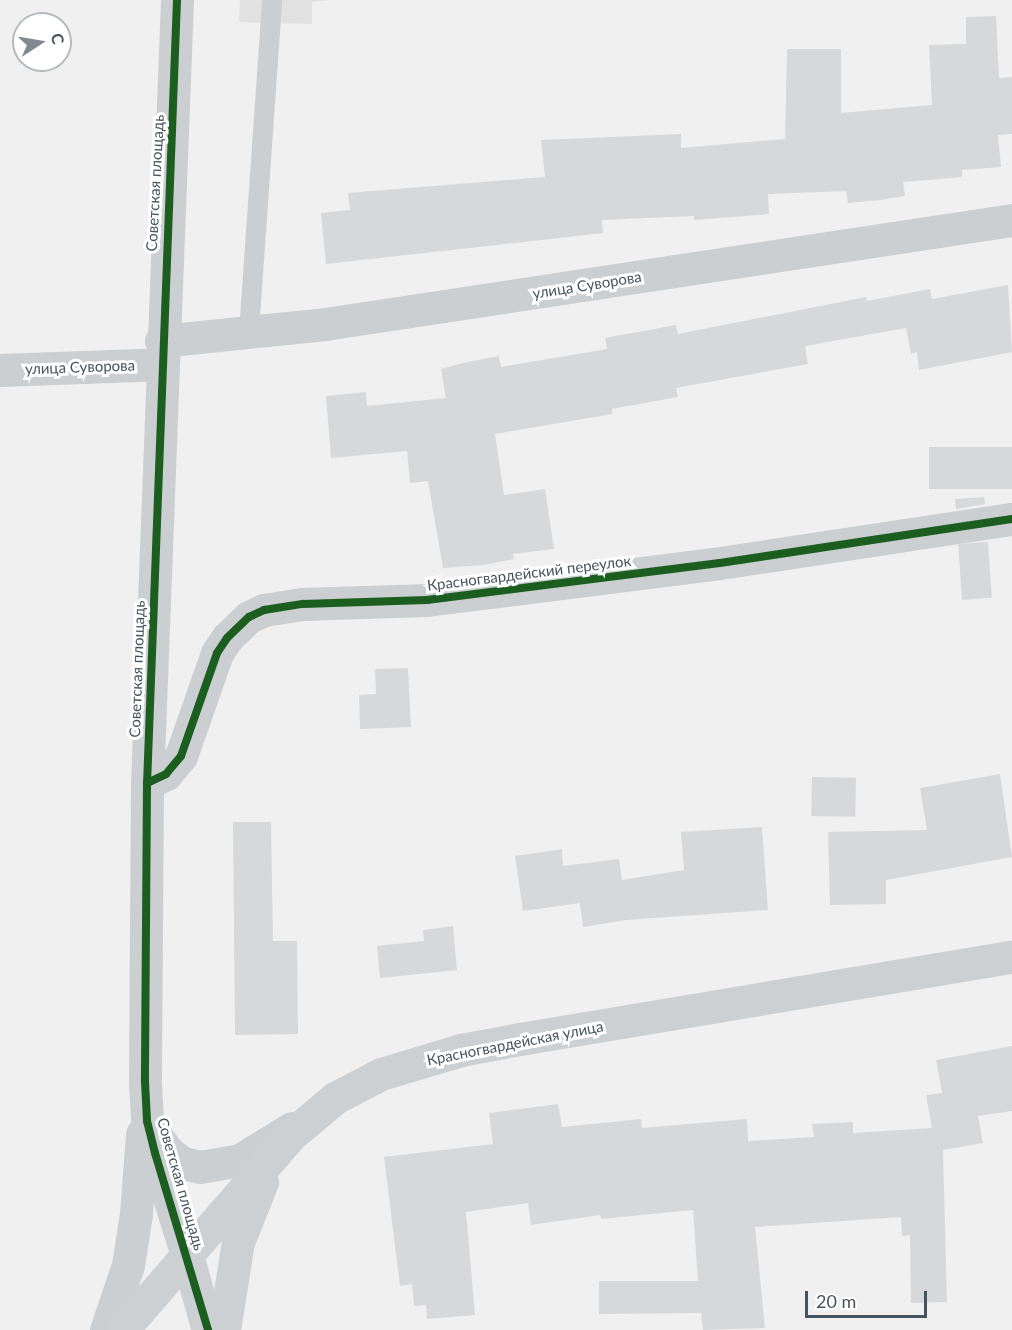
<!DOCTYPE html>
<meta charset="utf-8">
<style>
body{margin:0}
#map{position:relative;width:1012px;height:1330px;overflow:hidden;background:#f1f0f0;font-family:Lato,sans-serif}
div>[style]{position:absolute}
.education>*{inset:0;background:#e2e1e2}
.building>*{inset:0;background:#d7d8da;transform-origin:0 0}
.lane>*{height:20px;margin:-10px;padding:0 10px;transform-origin:10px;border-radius:10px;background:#cbcfd1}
.street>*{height:33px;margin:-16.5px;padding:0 16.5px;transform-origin:16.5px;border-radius:16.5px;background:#cbcfd1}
.secondary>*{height:33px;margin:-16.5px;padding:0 16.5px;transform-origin:16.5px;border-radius:16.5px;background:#ccd0d3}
.cycleway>*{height:8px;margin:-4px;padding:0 4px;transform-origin:4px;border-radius:4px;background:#1b5e20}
span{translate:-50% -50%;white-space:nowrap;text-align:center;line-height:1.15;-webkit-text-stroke:6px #fff;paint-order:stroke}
.street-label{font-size:15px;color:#45535e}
.north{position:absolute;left:12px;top:12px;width:60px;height:60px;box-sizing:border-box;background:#fff;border:2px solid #b5babf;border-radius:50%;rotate:78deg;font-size:16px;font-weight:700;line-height:24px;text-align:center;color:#45535e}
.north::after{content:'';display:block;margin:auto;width:21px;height:27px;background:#818a91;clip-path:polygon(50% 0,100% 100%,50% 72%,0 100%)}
.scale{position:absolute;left:805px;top:1291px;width:122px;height:27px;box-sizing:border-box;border:3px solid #45535e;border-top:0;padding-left:8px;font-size:18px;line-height:21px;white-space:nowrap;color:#45535e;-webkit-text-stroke:4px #fff;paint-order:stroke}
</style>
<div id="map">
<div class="education">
<i style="clip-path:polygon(240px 0,329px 0,312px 2px,312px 24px,239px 22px)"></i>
</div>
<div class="building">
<i style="clip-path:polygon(996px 16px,999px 78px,1012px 77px,1012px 134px,998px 135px,1001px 167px,962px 170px,962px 177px,903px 182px,905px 196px,880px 200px,848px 203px,846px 191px,768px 194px,769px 214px,694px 220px,694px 216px,602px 220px,603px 233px,326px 264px,321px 213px,350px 210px,348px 193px,545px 177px,541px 140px,681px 134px,681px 148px,785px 139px,787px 49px,841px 49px,841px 113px,932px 105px,929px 45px,966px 44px,966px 17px)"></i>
<i style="clip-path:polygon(1008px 285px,1012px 352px,919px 370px,917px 352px,911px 354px,906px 328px,805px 346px,808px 364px,676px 388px,678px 397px,612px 409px,612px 414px,495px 434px,504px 495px,545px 489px,554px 549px,513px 554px,514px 559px,484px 565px,443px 568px,428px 481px,410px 483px,407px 451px,331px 458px,326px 396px,366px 392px,367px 406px,446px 398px,441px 369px,467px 362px,499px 356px,501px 367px,607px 349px,605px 338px,676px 325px,678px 334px,866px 297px,867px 301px,930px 289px,932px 299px)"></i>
<i style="left:1012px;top:447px;width:42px;height:83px;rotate:90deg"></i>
<i style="clip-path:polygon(984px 497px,985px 504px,956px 509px,955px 499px)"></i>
<i style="left:988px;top:542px;width:56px;height:30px;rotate:86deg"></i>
<i style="clip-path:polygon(408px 668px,411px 727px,360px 729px,359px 695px,376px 694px,375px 669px)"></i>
<i style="clip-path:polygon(1000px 774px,1012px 857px,886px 880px,886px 904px,830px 905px,828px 832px,927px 830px,920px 788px)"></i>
<i style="left:812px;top:777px;width:44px;height:39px;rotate:1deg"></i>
<i style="clip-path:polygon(233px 822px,271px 822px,273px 941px,297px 941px,298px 1034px,235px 1035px)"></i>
<i style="clip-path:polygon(762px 827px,768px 910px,626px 920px,583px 927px,580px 903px,523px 911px,515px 856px,562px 849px,563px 866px,619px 859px,622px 880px,684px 870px,681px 832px)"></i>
<i style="clip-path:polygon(453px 926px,457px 970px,380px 978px,377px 946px,424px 941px,423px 930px)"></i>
<i style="clip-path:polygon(1012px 1046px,1012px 1111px,978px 1116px,983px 1143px,943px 1150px,947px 1302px,911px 1303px,910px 1235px,902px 1236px,901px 1217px,755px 1227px,765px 1328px,703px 1330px,701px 1313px,599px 1314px,599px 1281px,698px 1281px,693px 1210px,601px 1219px,600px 1215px,531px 1225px,528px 1203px,466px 1212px,475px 1315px,427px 1319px,426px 1305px,414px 1306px,412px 1284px,400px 1286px,384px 1157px,493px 1144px,489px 1113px,558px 1104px,562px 1127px,641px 1119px,642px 1128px,747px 1119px,748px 1141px,814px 1137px,812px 1124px,853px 1122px,853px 1133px,932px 1128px,926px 1095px,942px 1093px,936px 1060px)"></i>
</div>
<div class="lane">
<i style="left:249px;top:332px;width:333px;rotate:-86deg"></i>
</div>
<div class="street">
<i style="left:177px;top:0;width:784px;rotate:92.19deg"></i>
<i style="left:147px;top:783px;width:299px;rotate:90.4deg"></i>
<i style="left:145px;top:1082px;width:39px;rotate:87deg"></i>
<i style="left:147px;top:1121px;width:33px;rotate:76deg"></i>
<i style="left:155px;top:1153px;width:107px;rotate:72.6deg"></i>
<i style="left:161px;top:341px;width:165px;rotate:-5.9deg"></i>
<i style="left:325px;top:324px;width:695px;rotate:-8.61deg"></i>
<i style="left:0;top:370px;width:160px;rotate:-2.1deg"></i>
<i style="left:147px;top:783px;width:21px;rotate:-25deg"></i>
<i style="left:166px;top:774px;width:23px;rotate:-50deg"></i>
<i style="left:181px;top:756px;width:109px;rotate:-70.7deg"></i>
<i style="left:217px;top:653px;width:18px;rotate:-56deg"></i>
<i style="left:227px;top:638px;width:30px;rotate:-44deg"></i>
<i style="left:249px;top:617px;width:17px;rotate:-25deg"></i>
<i style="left:264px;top:610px;width:39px;rotate:-9deg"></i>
<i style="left:303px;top:604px;width:124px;rotate:-1.8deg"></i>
<i style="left:427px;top:600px;width:295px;rotate:-7.2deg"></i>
<i style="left:720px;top:563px;width:295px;rotate:-8.6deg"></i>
<i style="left:152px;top:1131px;width:28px;rotate:52deg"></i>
<i style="left:169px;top:1153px;width:17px;rotate:36deg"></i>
<i style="left:183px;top:1163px;width:17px;rotate:13deg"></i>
<i style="left:200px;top:1167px;width:41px;rotate:-9.9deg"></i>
<i style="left:240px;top:1160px;width:61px;rotate:-31.6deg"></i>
<i style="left:106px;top:1330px;width:69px;rotate:-71.3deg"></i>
<i style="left:128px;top:1265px;width:52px;rotate:-81.1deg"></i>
<i style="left:136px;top:1214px;width:80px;rotate:-85.7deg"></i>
</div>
<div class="secondary">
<i style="left:187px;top:1255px;width:78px;rotate:74.4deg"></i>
<i style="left:122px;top:1330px;width:258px;rotate:-49.1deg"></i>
<i style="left:291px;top:1135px;width:57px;rotate:-40.1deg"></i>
<i style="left:335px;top:1098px;width:52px;rotate:-27.6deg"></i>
<i style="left:381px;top:1074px;width:84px;rotate:-16.7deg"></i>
<i style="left:461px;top:1050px;width:60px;rotate:-10.6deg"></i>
<i style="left:520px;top:1039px;width:499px;rotate:-9.5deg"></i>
<i style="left:224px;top:1330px;width:89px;rotate:-81deg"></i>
<i style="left:238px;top:1242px;width:65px;rotate:-68.2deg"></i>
</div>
<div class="cycleway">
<i style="left:177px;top:0;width:784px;rotate:92.19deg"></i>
<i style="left:147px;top:783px;width:299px;rotate:90.4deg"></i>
<i style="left:145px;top:1082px;width:39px;rotate:87deg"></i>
<i style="left:147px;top:1121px;width:33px;rotate:76deg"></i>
<i style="left:155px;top:1153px;width:185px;rotate:73.3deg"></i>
<i style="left:147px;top:783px;width:21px;rotate:-25deg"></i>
<i style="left:166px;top:774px;width:23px;rotate:-50deg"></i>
<i style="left:181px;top:756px;width:109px;rotate:-70.7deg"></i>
<i style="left:217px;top:653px;width:18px;rotate:-56deg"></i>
<i style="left:227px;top:638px;width:30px;rotate:-44deg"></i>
<i style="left:249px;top:617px;width:17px;rotate:-25deg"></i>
<i style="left:264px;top:610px;width:39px;rotate:-9deg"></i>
<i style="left:303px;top:604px;width:124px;rotate:-1.8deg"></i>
<i style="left:427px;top:600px;width:295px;rotate:-7.2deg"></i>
<i style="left:720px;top:563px;width:295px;rotate:-8.6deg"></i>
</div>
<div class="street-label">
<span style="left:155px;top:183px;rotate:-87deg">Советская площадь</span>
<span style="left:587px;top:285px;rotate:-9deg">улица Суворова</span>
<span style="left:80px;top:367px;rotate:-2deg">улица Суворова</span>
<span style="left:529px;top:573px;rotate:-7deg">Красногвардейский переулок</span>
<span style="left:137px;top:669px;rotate:-88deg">Советская площадь</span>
<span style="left:515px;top:1043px;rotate:-11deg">Красногвардейская улица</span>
<span style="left:181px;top:1184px;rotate:74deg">Советская площадь</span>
</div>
<div class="north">С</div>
<div class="scale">20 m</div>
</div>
